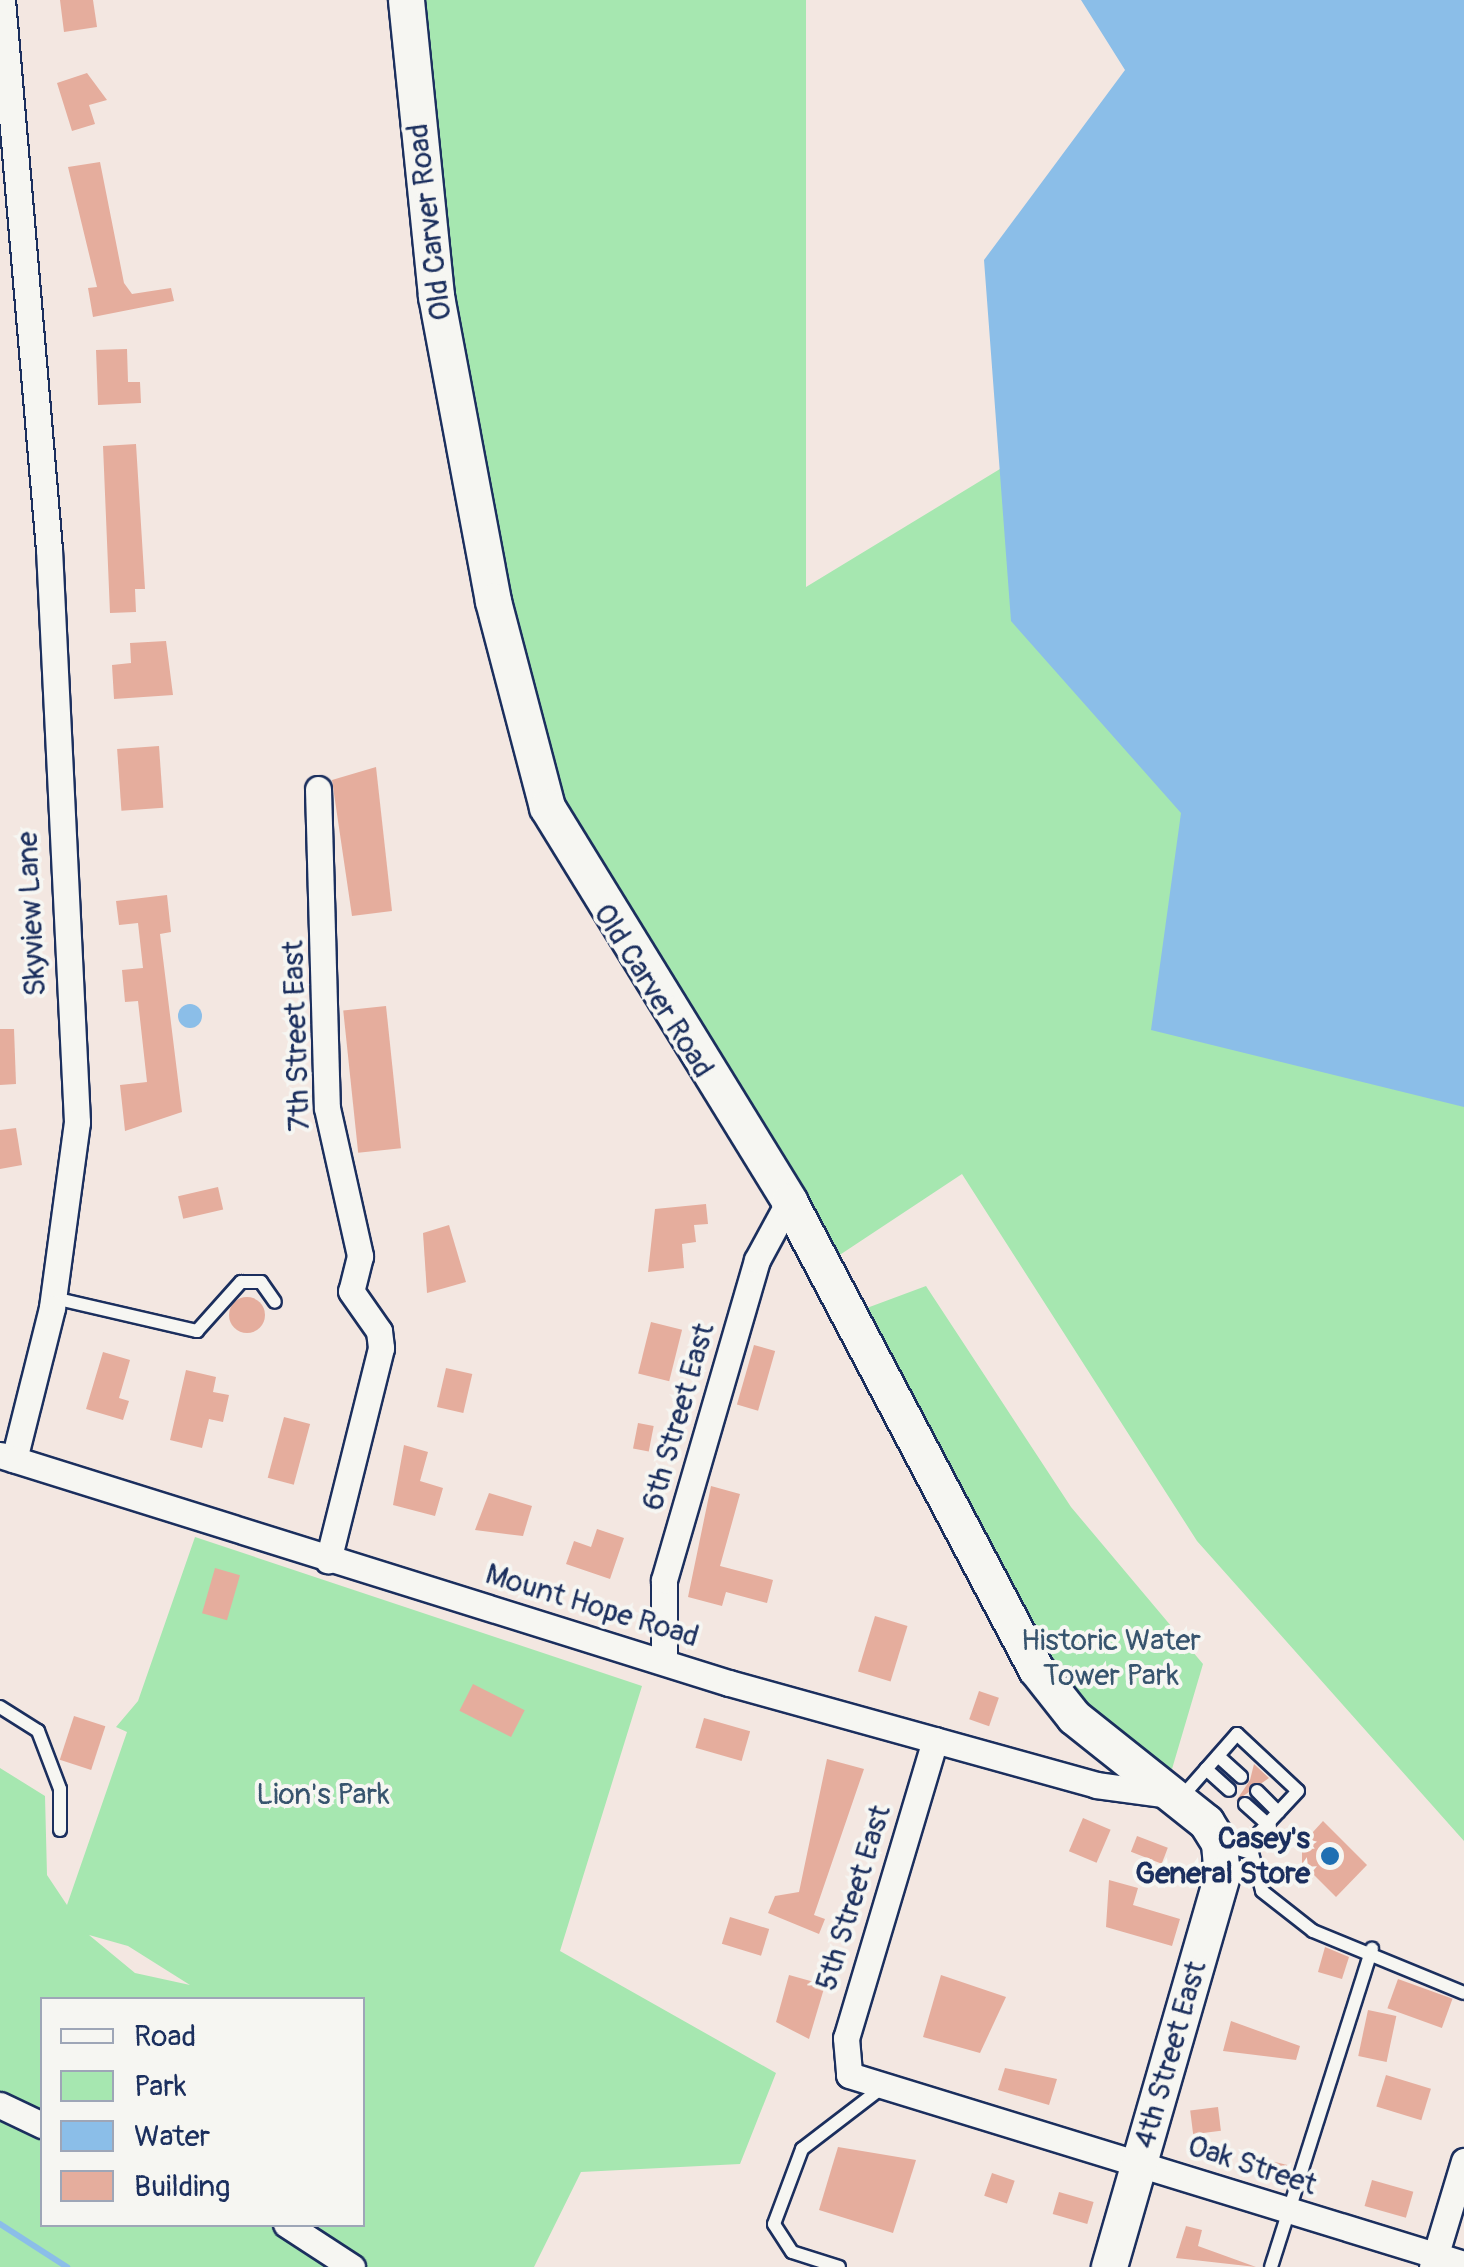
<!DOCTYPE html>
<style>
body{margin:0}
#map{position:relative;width:1464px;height:2267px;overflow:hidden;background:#f3e7e1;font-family:Pangolin,sans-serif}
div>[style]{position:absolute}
.green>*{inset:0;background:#a6e7b0}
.water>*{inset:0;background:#8bbee8}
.round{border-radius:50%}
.stream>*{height:6px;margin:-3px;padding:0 3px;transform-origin:3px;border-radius:3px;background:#8bbee8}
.building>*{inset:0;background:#e5ad9d;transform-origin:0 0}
.roads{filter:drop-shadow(2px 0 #1b2f5e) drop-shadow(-2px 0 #1b2f5e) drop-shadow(0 2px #1b2f5e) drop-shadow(0 -2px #1b2f5e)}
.lane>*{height:12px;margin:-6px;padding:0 6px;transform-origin:6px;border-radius:6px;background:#f6f6f2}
.street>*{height:25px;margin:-12.5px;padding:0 12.5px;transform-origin:12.5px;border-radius:12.5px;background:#f6f6f2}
.secondary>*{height:35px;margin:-17.5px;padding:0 17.5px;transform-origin:17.5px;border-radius:17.5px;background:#f6f6f2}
.dots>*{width:28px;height:28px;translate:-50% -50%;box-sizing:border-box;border:5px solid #f6f6f2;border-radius:50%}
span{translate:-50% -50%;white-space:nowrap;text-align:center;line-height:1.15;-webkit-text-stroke:8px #f6f6f2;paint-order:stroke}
.street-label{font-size:30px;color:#1b2f5e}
.park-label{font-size:30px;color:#37546e}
.poi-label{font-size:30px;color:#1b2f5e;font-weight:700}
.right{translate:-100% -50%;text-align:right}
.legend{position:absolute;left:40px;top:1997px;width:325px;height:230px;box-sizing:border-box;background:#f6f6f2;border:2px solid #9ea6b7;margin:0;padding:12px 18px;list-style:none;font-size:30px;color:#1b2f5e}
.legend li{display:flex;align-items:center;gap:20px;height:50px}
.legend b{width:50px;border:2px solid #9ea6b7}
</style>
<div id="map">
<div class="green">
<i style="clip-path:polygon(417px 0,806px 0,806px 587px,1464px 187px,1464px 1841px,1197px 1541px,962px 1174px,823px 1266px,547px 807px,430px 236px)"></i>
<i style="clip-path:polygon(926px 1286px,1071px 1507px,1203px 1664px,1172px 1769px,1074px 1717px,848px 1315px)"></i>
<i style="clip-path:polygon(evenodd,195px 1537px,642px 1686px,560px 1951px,776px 2073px,740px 2164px,581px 2172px,534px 2267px,0 2267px,0 1768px,45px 1796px,47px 1875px,67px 1905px,127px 1732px,116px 1727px,138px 1701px,195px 1537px,89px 1935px,128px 1946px,190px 1985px,135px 1973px,89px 1935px,195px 1537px,42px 2000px,362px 2000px,362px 2224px,42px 2224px,42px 2000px)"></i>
</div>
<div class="water">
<i style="clip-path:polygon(1081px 0,1464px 0,1464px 1107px,1151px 1030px,1181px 813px,1011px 621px,984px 260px,1125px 70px)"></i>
<i class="round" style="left:178px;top:1004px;width:24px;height:24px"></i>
</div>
<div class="stream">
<i style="left:0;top:2224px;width:80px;rotate:32.7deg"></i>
</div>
<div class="building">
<i style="clip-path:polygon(60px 0,93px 0,97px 27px,64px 32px)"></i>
<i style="clip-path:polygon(87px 73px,107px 100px,89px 105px,95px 124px,72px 131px,57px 83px)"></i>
<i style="clip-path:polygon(100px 162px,124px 283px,132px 294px,171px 288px,174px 301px,93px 317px,88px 288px,97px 287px,68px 167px)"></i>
<i style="clip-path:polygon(127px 349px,128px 382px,140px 382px,141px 403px,98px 405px,96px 350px)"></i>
<i style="clip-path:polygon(136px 444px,145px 589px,135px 589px,136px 612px,110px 613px,103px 446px)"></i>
<i style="clip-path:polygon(166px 641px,173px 695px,114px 699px,112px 665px,131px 663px,130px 643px)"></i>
<i style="left:159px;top:746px;width:62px;height:42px;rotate:86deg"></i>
<i style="clip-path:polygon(376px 767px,392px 911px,352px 916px,332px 780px)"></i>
<i style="clip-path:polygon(167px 895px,171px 932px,160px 934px,182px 1112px,125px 1131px,120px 1085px,147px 1082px,138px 1001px,125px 1002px,122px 970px,143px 968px,138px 923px,119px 925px,116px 901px)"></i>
<i style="left:386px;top:1006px;width:143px;height:43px;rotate:84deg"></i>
<i style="clip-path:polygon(0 1029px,14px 1029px,16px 1084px,0 1085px)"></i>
<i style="clip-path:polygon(16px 1128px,22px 1165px,0 1169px,0 1130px)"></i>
<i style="left:218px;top:1187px;width:23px;height:41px;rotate:77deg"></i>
<i style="clip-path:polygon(706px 1204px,708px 1224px,694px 1225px,696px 1242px,682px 1244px,684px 1268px,648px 1272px,655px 1209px)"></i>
<i style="clip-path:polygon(449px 1225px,466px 1282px,427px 1293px,423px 1233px)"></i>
<i class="round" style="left:229px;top:1297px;width:36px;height:36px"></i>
<i style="left:651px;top:1322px;width:32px;height:53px;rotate:14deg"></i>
<i style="left:754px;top:1345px;width:22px;height:62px;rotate:16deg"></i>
<i style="clip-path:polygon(103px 1352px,130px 1360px,119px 1398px,129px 1401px,123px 1420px,86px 1409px)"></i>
<i style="left:446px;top:1368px;width:27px;height:40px;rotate:13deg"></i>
<i style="clip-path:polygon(186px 1370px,216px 1377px,213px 1392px,229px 1395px,223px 1422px,209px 1419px,202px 1448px,170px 1440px)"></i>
<i style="left:284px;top:1417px;width:27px;height:63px;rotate:15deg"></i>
<i style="left:638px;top:1423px;width:16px;height:26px;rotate:11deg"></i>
<i style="clip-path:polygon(404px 1445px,428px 1452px,420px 1481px,443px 1488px,435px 1516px,393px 1505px)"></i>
<i style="clip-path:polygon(711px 1486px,740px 1494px,720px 1566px,773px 1580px,767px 1603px,726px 1592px,722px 1606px,688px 1597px)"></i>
<i style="clip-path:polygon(489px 1493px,532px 1506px,523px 1536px,475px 1530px)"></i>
<i style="clip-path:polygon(597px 1529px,624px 1538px,610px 1579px,566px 1564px,574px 1541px,591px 1547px)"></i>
<i style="left:215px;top:1568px;width:26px;height:47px;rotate:16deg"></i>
<i style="left:875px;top:1616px;width:34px;height:58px;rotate:17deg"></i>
<i style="left:473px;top:1684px;width:58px;height:30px;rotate:27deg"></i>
<i style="left:979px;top:1691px;width:21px;height:30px;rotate:19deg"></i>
<i style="left:74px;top:1716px;width:33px;height:46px;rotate:18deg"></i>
<i style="left:704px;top:1718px;width:48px;height:31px;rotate:16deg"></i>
<i style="clip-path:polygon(827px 1759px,864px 1769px,814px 1915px,825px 1919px,819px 1934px,768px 1913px,775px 1896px,799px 1892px)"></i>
<i style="clip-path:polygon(1254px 1764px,1269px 1778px,1236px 1801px,1250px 1780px)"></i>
<i style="left:1083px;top:1818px;width:30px;height:36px;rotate:23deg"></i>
<i style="clip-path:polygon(1323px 1821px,1367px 1865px,1336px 1897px,1302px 1863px,1302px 1844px)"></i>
<i style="left:1137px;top:1836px;width:33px;height:17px;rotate:21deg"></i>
<i style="clip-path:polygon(1109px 1880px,1138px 1888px,1133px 1905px,1180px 1919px,1172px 1946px,1106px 1927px)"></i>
<i style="left:730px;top:1917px;width:41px;height:28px;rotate:17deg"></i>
<i style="clip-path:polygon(1325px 1947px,1349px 1957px,1342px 1979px,1318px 1972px)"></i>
<i style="clip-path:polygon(789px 1975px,825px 1985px,809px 2039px,776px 2022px)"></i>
<i style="clip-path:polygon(941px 1975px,1006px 1997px,980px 2053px,923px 2037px)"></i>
<i style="left:1398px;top:1979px;width:58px;height:31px;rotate:20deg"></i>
<i style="left:1368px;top:2010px;width:29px;height:47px;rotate:12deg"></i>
<i style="clip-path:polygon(1231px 2021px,1300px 2046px,1296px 2060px,1223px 2051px)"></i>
<i style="clip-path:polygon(1005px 2068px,1057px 2079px,1049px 2105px,998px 2090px)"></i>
<i style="left:1386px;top:2075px;width:47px;height:33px;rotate:17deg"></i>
<i style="left:1218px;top:2107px;width:24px;height:28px;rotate:83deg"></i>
<i style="clip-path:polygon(838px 2147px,916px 2160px,893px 2233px,819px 2210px)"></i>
<i style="left:1267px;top:2160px;width:21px;height:19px;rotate:14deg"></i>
<i style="left:992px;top:2173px;width:24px;height:24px;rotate:19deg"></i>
<i style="left:1372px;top:2180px;width:43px;height:27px;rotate:16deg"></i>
<i style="left:1059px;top:2192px;width:36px;height:23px;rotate:16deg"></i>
<i style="clip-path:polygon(1186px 2226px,1202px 2230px,1198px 2246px,1256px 2267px,1176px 2258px)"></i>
</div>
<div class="roads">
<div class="lane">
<i style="left:54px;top:1298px;width:147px;rotate:13deg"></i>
<i style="left:197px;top:1331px;width:66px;rotate:-48.1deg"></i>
<i style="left:241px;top:1282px;width:20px"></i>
<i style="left:261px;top:1282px;width:24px;rotate:55deg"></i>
<i style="left:0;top:1707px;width:45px;rotate:32.3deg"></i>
<i style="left:38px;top:1731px;width:62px;rotate:69.2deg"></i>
<i style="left:60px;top:1789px;width:41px;rotate:90deg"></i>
<i style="left:1218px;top:1756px;width:31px;rotate:42deg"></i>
<i style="left:1206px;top:1769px;width:31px;rotate:42deg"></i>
<i style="left:1257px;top:1791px;width:30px;rotate:45deg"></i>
<i style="left:1179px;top:1800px;width:88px;rotate:-48.7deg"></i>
<i style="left:1237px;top:1734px;width:83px;rotate:43.1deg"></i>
<i style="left:1298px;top:1791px;width:81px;rotate:133deg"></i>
<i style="left:1245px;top:1804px;width:30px;rotate:42deg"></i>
<i style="left:1225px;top:1845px;width:28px;rotate:17deg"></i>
<i style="left:1252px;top:1853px;width:39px;rotate:75deg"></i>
<i style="left:1262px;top:1891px;width:65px;rotate:38.1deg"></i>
<i style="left:1313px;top:1931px;width:163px;rotate:22.3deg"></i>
<i style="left:839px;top:2267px;width:49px;rotate:-162.3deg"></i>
<i style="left:792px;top:2252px;width:33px;rotate:-123deg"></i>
<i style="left:774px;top:2224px;width:80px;rotate:-69.5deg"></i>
<i style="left:802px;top:2149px;width:97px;rotate:-37.5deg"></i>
<i style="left:1271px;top:2267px;width:334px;rotate:-72.4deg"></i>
</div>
<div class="street">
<i style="left:2px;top:0;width:551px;rotate:85.11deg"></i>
<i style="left:49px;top:549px;width:574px;rotate:87.2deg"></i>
<i style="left:77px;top:1122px;width:188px;rotate:97.7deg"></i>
<i style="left:52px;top:1308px;width:156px;rotate:104.1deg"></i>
<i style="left:318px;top:789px;width:319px;rotate:88.4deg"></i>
<i style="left:327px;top:1108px;width:152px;rotate:77.4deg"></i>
<i style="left:360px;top:1256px;width:36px;rotate:104deg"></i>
<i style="left:351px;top:1291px;width:49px;rotate:55deg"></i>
<i style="left:379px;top:1331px;width:17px;rotate:83deg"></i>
<i style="left:381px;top:1348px;width:219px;rotate:104deg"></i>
<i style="left:0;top:1455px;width:764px;rotate:17.37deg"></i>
<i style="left:729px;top:1683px;width:381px;rotate:15.5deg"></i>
<i style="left:1096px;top:1785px;width:75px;rotate:7.7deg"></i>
<i style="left:664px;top:1659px;width:79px;rotate:-90deg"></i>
<i style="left:664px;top:1580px;width:333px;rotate:-73.8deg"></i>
<i style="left:757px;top:1260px;width:67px;rotate:-61.5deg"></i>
<i style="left:935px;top:1740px;width:311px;rotate:106.6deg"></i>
<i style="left:846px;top:2038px;width:37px;rotate:85deg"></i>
<i style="left:849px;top:2075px;width:643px;rotate:17.08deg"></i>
<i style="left:0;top:2105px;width:47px;rotate:25.5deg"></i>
<i style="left:286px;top:2224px;width:79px;rotate:33.1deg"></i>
<i style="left:1432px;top:2267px;width:111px;rotate:-73.2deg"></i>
</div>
<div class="secondary">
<i style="left:406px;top:0;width:298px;rotate:84.2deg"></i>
<i style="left:436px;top:296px;width:310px;rotate:79.4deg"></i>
<i style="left:493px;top:601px;width:213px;rotate:75.3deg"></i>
<i style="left:547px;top:807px;width:462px;rotate:58.4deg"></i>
<i style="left:789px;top:1201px;width:529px;rotate:62.18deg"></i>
<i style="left:1036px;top:1669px;width:61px;rotate:51.6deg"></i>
<i style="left:1074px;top:1717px;width:169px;rotate:38.5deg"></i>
<i style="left:1206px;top:1822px;width:25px;rotate:58deg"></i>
<i style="left:1219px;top:1843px;width:32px;rotate:85deg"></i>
<i style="left:1222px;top:1875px;width:408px;rotate:106.1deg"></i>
</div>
</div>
<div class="dots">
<i style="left:1330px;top:1856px;background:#1f6fb2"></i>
</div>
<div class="street-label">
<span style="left:430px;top:222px;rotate:-97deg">Old Carver Road</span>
<span style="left:32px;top:914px;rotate:-93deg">Skyview Lane</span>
<span style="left:653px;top:991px;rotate:58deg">Old Carver Road</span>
<span style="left:297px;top:1036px;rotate:-92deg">7th Street East</span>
<span style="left:679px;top:1417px;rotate:-74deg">6th Street East</span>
<span style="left:592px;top:1606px;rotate:17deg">Mount Hope Road</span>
<span style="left:854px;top:1898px;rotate:-73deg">5th Street East</span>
<span style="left:1171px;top:2055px;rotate:-74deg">4th Street East</span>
<span style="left:1252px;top:2166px;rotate:18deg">Oak Street</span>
</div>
<div class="park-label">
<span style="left:1111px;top:1658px">Historic Water<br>Tower Park</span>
<span style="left:323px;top:1795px">Lion's Park</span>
</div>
<div class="poi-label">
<span class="right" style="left:1310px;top:1856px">Casey's<br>General Store</span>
</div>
<ul class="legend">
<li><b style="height:12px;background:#f6f6f2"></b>Road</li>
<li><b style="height:28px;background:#a6e7b0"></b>Park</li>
<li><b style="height:28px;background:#8bbee8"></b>Water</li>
<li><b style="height:28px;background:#e5ad9d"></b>Building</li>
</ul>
</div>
